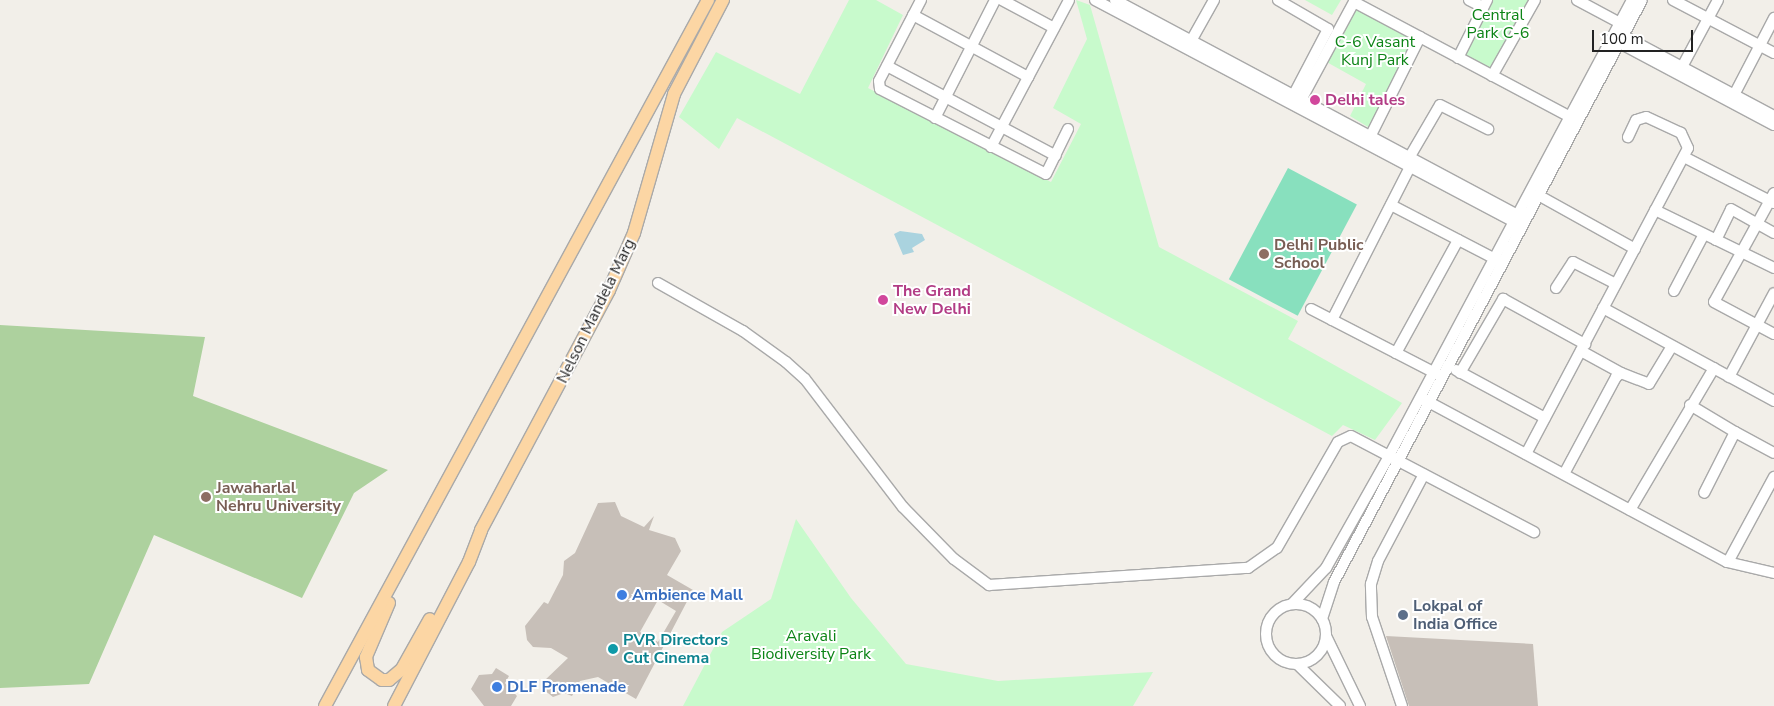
<!DOCTYPE html>
<style>
body{margin:0}
#map{position:relative;width:1774px;height:706px;overflow:hidden;background:#f2efe9;font-family:"Nunito Sans",sans-serif}
div>[style]{position:absolute}
.forest>*{inset:0;background:#add19e}
.park>*{inset:0;background:#c8facc}
.pitch>*{inset:0;background:#88e0be;transform-origin:0 0}
.water>*{inset:0;background:#aad3df}
.building>*{inset:0;background:#c7bfb8}
.roads{filter:drop-shadow(1px 0 #a9a9a9) drop-shadow(-1px 0 #a9a9a9) drop-shadow(0 1px #a9a9a9) drop-shadow(0 -1px #a9a9a9)}
.minor>*{height:10px;margin:-5px;padding:0 5px;transform-origin:5px;border-radius:5px;background:#fff}
.minor>.ring{margin:-5px;padding:0;box-sizing:content-box;background:none;border:10px solid #fff;border-radius:50%}
.major>*{height:12px;margin:-6px;padding:0 6px;transform-origin:6px;border-radius:6px;background:#fcd6a4}
.dots>*{width:14px;height:14px;translate:-50% -50%;box-sizing:border-box;border:2px solid #fff;border-radius:50%}
span{translate:-50% -50%;white-space:nowrap;text-align:center;line-height:1.15;-webkit-text-stroke:4px #fff;paint-order:stroke}
.park-label{font-size:16px;color:#0c8416}
.hotel-label{font-size:16px;color:#b23c85;font-weight:700}
.left{translate:0 -50%;text-align:left}
.education-label{font-size:16px;color:#785e54;font-weight:700}
.street-label{font-size:16px;color:#222}
.shop-label{font-size:16px;color:#366cbe;font-weight:700}
.service-label{font-size:16px;color:#4e5e75;font-weight:700}
.culture-label{font-size:16px;color:#0d838f;font-weight:700}
.scale{position:absolute;left:1592px;top:30px;width:101px;height:22px;box-sizing:border-box;border:2px solid #222;border-top:0;padding-left:6px;font-size:15px;line-height:18px;white-space:nowrap;color:#222;-webkit-text-stroke:4px #fff;paint-order:stroke}
</style>
<div id="map">
<div class="forest">
<i style="clip-path:polygon(0 325px,205px 337px,193px 396px,388px 470px,354px 493px,302px 598px,154px 535px,89px 684px,0 688px)"></i>
</div>
<div class="park">
<i style="clip-path:polygon(849px 0,876px 0,903px 15px,868px 88px,1051px 182px,1081px 124px,1053px 108px,1087px 39px,1076px 0,1090px 5px,1159px 247px,1298px 321px,1288px 339px,1402px 403px,1375px 440px,1343px 425px,1332px 436px,737px 118px,719px 149px,679px 117px,716px 52px,800px 94px)"></i>
<i style="clip-path:polygon(1305px 0,1341px 0,1332px 15px)"></i>
<i style="clip-path:polygon(1488px 0,1534px 0,1492px 76px,1458px 58px)"></i>
<i style="clip-path:polygon(1353px 5px,1420px 37px,1373px 130px,1350px 116px,1366px 84px,1323px 60px)"></i>
<i style="clip-path:polygon(796px 519px,851px 598px,906px 664px,998px 681px,1153px 672px,1133px 706px,683px 706px,722px 632px,771px 599px)"></i>
</div>
<div class="pitch">
<i style="left:1288px;top:168px;width:78px;height:126px;rotate:28deg"></i>
</div>
<div class="water">
<i style="clip-path:polygon(900px 231px,922px 234px,925px 240px,912px 248px,914px 252px,903px 255px,894px 234px)"></i>
</div>
<div class="building">
<i style="clip-path:polygon(evenodd,615px 502px,621px 516px,644px 527px,654px 516px,649px 530px,675px 538px,681px 551px,667px 575px,693px 590px,636px 699px,598px 677px,580px 681px,572px 696px,564px 693px,553px 697px,544px 690px,544px 681px,568px 658px,551px 648px,533px 647px,527px 640px,525px 626px,544px 602px,548px 604px,563px 575px,564px 561px,575px 553px,598px 503px,615px 502px,658px 600px,676px 611px,658px 642px,640px 632px,658px 600px)"></i>
<i style="clip-path:polygon(1386px 636px,1533px 644px,1538px 706px,1409px 706px)"></i>
<i style="clip-path:polygon(496px 668px,509px 676px,505px 683px,517px 696px,511px 706px,484px 706px,471px 689px,479px 675px,492px 674px)"></i>
</div>
<div class="roads">
<div class="minor">
<i style="left:921px;top:0;width:91px;rotate:117.4deg"></i>
<i style="left:879px;top:81px;width:8px;rotate:83deg"></i>
<i style="left:880px;top:89px;width:186px;rotate:27.1deg"></i>
<i style="left:1046px;top:174px;width:50px;rotate:-63.9deg"></i>
<i style="left:1002px;top:0;width:59px;rotate:28.3deg"></i>
<i style="left:1095px;top:0;width:479px;rotate:27.9deg"></i>
<i style="left:1115px;top:0;width:461px;rotate:28.1deg"></i>
<i style="left:1278px;top:0;width:58px;rotate:30.1deg"></i>
<i style="left:1328px;top:29px;width:76px;rotate:117.6deg"></i>
<i style="left:1469px;top:0;width:16px;rotate:27deg"></i>
<i style="left:1577px;top:0;width:49px;rotate:28.1deg"></i>
<i style="left:1673px;top:0;width:114px;rotate:27.7deg"></i>
<i style="left:1354px;top:2px;width:245px;rotate:28deg"></i>
<i style="left:913px;top:15px;width:131px;rotate:28.3deg"></i>
<i style="left:1618px;top:33px;width:177px;rotate:28deg"></i>
<i style="left:1614px;top:40px;width:181px;rotate:28deg"></i>
<i style="left:1191px;top:41px;width:47px;rotate:-60.7deg"></i>
<i style="left:1458px;top:58px;width:65px;rotate:-63.4deg"></i>
<i style="left:887px;top:66px;width:191px;rotate:28deg"></i>
<i style="left:1682px;top:67px;width:76px;rotate:-61.8deg"></i>
<i style="left:1492px;top:76px;width:87px;rotate:-60.5deg"></i>
<i style="left:1734px;top:95px;width:87px;rotate:-62.5deg"></i>
<i style="left:1301px;top:100px;width:114px;rotate:-61.6deg"></i>
<i style="left:935px;top:118px;width:132px;rotate:-63deg"></i>
<i style="left:1370px;top:137px;width:112px;rotate:-63.4deg"></i>
<i style="left:991px;top:147px;width:166px;rotate:-62deg"></i>
<i style="left:1684px;top:157px;width:101px;rotate:27.1deg"></i>
<i style="left:1409px;top:158px;width:61px;rotate:-59.7deg"></i>
<i style="left:1440px;top:105px;width:54px;rotate:26.6deg"></i>
<i style="left:1774px;top:193px;width:124px;rotate:118.8deg"></i>
<i style="left:1714px;top:302px;width:68px;rotate:28.1deg"></i>
<i style="left:1538px;top:195px;width:111px;rotate:29.1deg"></i>
<i style="left:1391px;top:205px;width:122px;rotate:27.4deg"></i>
<i style="left:1655px;top:210px;width:132px;rotate:26deg"></i>
<i style="left:1716px;top:240px;width:34px;rotate:-64deg"></i>
<i style="left:1731px;top:209px;width:49px;rotate:29.2deg"></i>
<i style="left:658px;top:283px;width:98px;rotate:29.5deg"></i>
<i style="left:743px;top:331px;width:53px;rotate:35.8deg"></i>
<i style="left:786px;top:362px;width:25px;rotate:42deg"></i>
<i style="left:805px;top:379px;width:161px;rotate:52.6deg"></i>
<i style="left:903px;top:507px;width:73px;rotate:45.6deg"></i>
<i style="left:954px;top:559px;width:44px;rotate:36.6deg"></i>
<i style="left:989px;top:585px;width:260px;rotate:-3.8deg"></i>
<i style="left:1248px;top:568px;width:35px;rotate:-35deg"></i>
<i style="left:1277px;top:548px;width:122px;rotate:-60.1deg"></i>
<i style="left:1338px;top:442px;width:14px;rotate:-25deg"></i>
<i style="left:1351px;top:436px;width:207px;rotate:27.7deg"></i>
<i style="left:1556px;top:288px;width:31px;rotate:-57deg"></i>
<i style="left:1573px;top:262px;width:48px;rotate:27.1deg"></i>
<i style="left:1674px;top:291px;width:64px;rotate:-62.2deg"></i>
<i style="left:1603px;top:308px;width:195px;rotate:28.5deg"></i>
<i style="left:1311px;top:309px;width:144px;rotate:27.3deg"></i>
<i style="left:1332px;top:320px;width:172px;rotate:-63deg"></i>
<i style="left:1581px;top:351px;width:46px;rotate:28.8deg"></i>
<i style="left:1396px;top:353px;width:129px;rotate:-61.2deg"></i>
<i style="left:1456px;top:370px;width:101px;rotate:28.3deg"></i>
<i style="left:1460px;top:373px;width:86px;rotate:-59.8deg"></i>
<i style="left:1503px;top:299px;width:94px;rotate:28.8deg"></i>
<i style="left:1729px;top:377px;width:95px;rotate:-61.8deg"></i>
<i style="left:1423px;top:399px;width:345px;rotate:28.2deg"></i>
<i style="left:1727px;top:562px;width:48px;rotate:13.2deg"></i>
<i style="left:1690px;top:405px;width:52px;rotate:31deg"></i>
<i style="left:1735px;top:432px;width:68px;rotate:116.9deg"></i>
<i style="left:1735px;top:432px;width:44px;rotate:28.3deg"></i>
<i style="left:1526px;top:454px;width:346px;rotate:-62.1deg"></i>
<i style="left:1688px;top:148px;width:17px;rotate:-115deg"></i>
<i style="left:1681px;top:133px;width:38px;rotate:-155deg"></i>
<i style="left:1646px;top:117px;width:10px;rotate:163deg"></i>
<i style="left:1636px;top:120px;width:19px;rotate:115deg"></i>
<i style="left:1564px;top:474px;width:110px;rotate:-61.8deg"></i>
<i style="left:1616px;top:377px;width:6px;rotate:-39deg"></i>
<i style="left:1621px;top:373px;width:30px;rotate:21deg"></i>
<i style="left:1649px;top:384px;width:44px;rotate:-58.8deg"></i>
<i style="left:1630px;top:510px;width:165px;rotate:-59.4deg"></i>
<i style="left:1728px;top:562px;width:97px;rotate:-61.6deg"></i>
<i style="left:1292px;top:604px;width:50px;rotate:-46.6deg"></i>
<i style="left:1326px;top:568px;width:129px;rotate:-60.6deg"></i>
<i style="left:1389px;top:456px;width:517px;rotate:-61.95deg"></i>
<i class="ring" style="left:1266px;top:604px;width:50px;height:50px"></i>
<i style="left:1322px;top:619px;width:39px;rotate:-72deg"></i>
<i style="left:1334px;top:582px;width:658px;rotate:-62.11deg"></i>
<i style="left:1326px;top:636px;width:78px;rotate:64.1deg"></i>
<i style="left:1297px;top:664px;width:60px;rotate:44.3deg"></i>
<i style="left:1402px;top:706px;width:94px;rotate:-108.6deg"></i>
<i style="left:1372px;top:617px;width:33px;rotate:-92deg"></i>
<i style="left:1371px;top:584px;width:24px;rotate:-73deg"></i>
<i style="left:1378px;top:561px;width:98px;rotate:-62.1deg"></i>
</div>
<div class="major">
<i style="left:389px;top:603px;width:59px;rotate:113.1deg"></i>
<i style="left:366px;top:657px;width:13px;rotate:81deg"></i>
<i style="left:368px;top:670px;width:17px;rotate:36deg"></i>
<i style="left:382px;top:680px;width:7px"></i>
<i style="left:389px;top:680px;width:17px;rotate:-40deg"></i>
<i style="left:402px;top:669px;width:57px;rotate:-60.8deg"></i>
<i style="left:325px;top:706px;width:803px;rotate:-61.52deg"></i>
<i style="left:394px;top:706px;width:162px;rotate:-62.5deg"></i>
<i style="left:469px;top:562px;width:34px;rotate:-69deg"></i>
<i style="left:481px;top:530px;width:272px;rotate:-61.9deg"></i>
<i style="left:609px;top:290px;width:62px;rotate:-66.3deg"></i>
<i style="left:634px;top:233px;width:145px;rotate:-73.9deg"></i>
<i style="left:674px;top:94px;width:106px;rotate:-62.5deg"></i>
</div>
</div>
<div class="dots">
<i style="left:1315px;top:100px;background:#d1479c"></i>
<i style="left:1264px;top:254px;background:#8d6e63"></i>
<i style="left:883px;top:300px;background:#d1479c"></i>
<i style="left:206px;top:497px;background:#8d6e63"></i>
<i style="left:622px;top:595px;background:#3f7fe0"></i>
<i style="left:1403px;top:615px;background:#5c6f8a"></i>
<i style="left:613px;top:649px;background:#0f9aa8"></i>
<i style="left:497px;top:687px;background:#3f7fe0"></i>
</div>
<div class="park-label">
<span style="left:1498px;top:24px">Central<br>Park C-6</span>
<span style="left:1375px;top:51px">C-6 Vasant<br>Kunj Park</span>
<span style="left:811px;top:645px">Aravali<br>Biodiversity Park</span>
</div>
<div class="hotel-label">
<span class="left" style="left:1325px;top:100px">Delhi tales</span>
<span class="left" style="left:893px;top:300px">The Grand<br>New Delhi</span>
</div>
<div class="education-label">
<span class="left" style="left:1274px;top:254px">Delhi Public<br>School</span>
<span class="left" style="left:216px;top:497px">Jawaharlal<br>Nehru University</span>
</div>
<div class="street-label">
<span style="left:596px;top:311px;rotate:-64deg">Nelson Mandela Marg</span>
</div>
<div class="shop-label">
<span class="left" style="left:632px;top:595px">Ambience Mall</span>
<span class="left" style="left:507px;top:687px">DLF Promenade</span>
</div>
<div class="service-label">
<span class="left" style="left:1413px;top:615px">Lokpal of<br>India Office</span>
</div>
<div class="culture-label">
<span class="left" style="left:623px;top:649px">PVR Directors<br>Cut Cinema</span>
</div>
<div class="scale">100 m</div>
</div>
